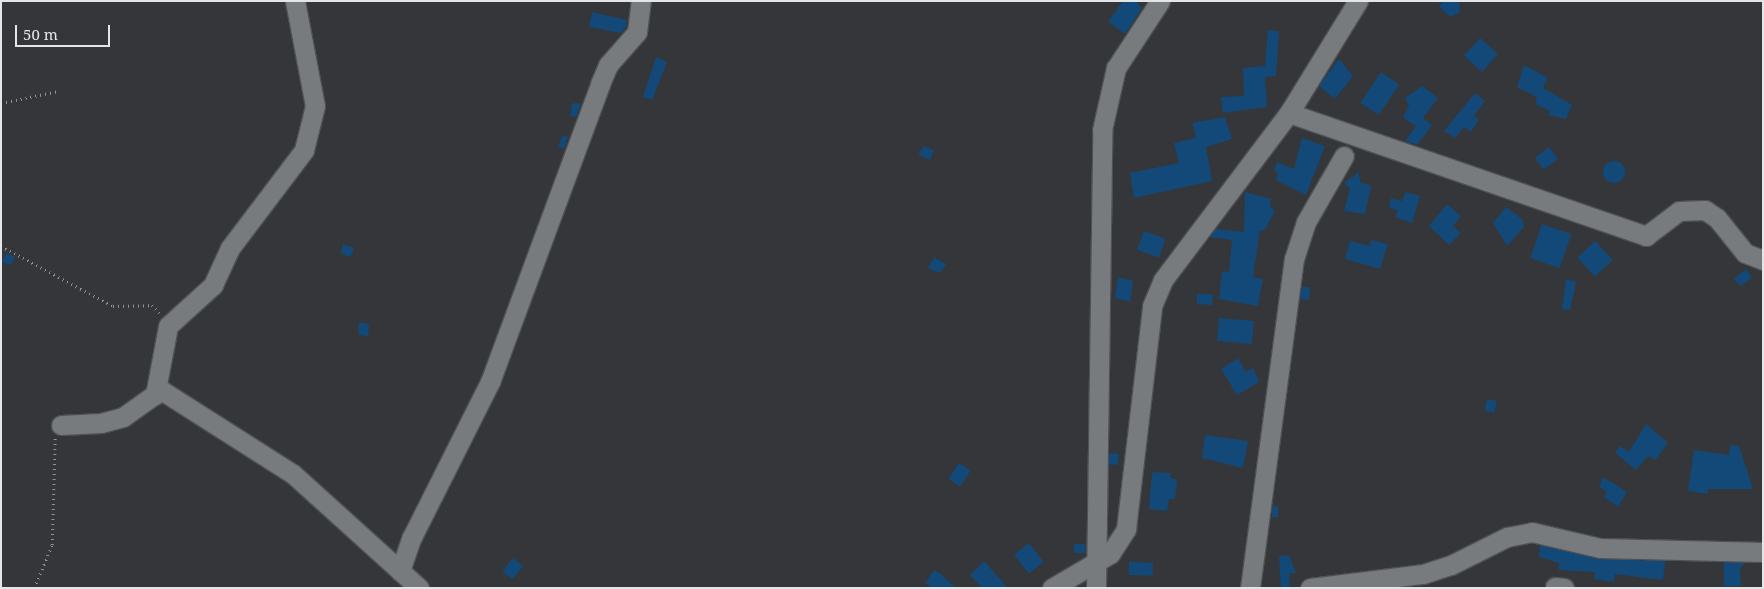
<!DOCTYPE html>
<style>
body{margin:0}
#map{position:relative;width:1764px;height:589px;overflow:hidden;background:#343639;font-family:"Noto Serif",serif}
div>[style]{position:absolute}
.building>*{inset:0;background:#134978;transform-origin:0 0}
.round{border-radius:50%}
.path>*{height:2.5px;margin-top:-1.25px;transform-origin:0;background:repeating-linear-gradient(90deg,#909294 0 1px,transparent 0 5px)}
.roads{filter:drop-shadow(1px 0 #4f5253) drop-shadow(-1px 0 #4f5253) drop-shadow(0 1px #4f5253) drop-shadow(0 -1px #4f5253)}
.minor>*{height:19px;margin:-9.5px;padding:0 9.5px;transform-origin:9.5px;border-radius:9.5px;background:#787b7e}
span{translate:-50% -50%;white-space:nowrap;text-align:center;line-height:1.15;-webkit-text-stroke:4px #343639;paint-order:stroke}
.frame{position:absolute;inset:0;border:2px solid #e3e5e6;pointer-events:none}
.scale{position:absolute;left:15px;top:25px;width:95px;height:22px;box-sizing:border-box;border:2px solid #e3e5e6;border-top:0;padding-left:6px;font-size:15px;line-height:18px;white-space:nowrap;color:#e3e5e6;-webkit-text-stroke:4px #343639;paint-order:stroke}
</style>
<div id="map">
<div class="building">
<i style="clip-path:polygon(1123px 1px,1135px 1px,1142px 8px,1125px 34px,1108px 22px)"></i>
<i style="clip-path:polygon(1443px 1px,1459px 1px,1460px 12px,1450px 17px,1439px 7px)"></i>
<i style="clip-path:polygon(592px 12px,627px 20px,626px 27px,621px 33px,589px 27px)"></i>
<i style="clip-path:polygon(1268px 30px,1279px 31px,1276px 76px,1265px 77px,1267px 107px,1223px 113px,1221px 97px,1244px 96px,1243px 68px,1265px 66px)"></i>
<i style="left:1480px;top:38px;width:24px;height:24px;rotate:42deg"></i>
<i style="clip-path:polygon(656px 57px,667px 62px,652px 100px,643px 97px)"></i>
<i style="clip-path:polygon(1339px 59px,1353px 76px,1335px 99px,1319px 86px)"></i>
<i style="clip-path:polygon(1524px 65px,1548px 78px,1543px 88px,1572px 105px,1566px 119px,1548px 115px,1550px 111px,1535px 104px,1537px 97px,1517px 87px)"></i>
<i style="left:1381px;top:72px;width:22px;height:37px;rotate:34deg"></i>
<i style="clip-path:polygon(1422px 86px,1438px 98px,1423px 118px,1432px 125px,1417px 145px,1405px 141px,1416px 126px,1403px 118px,1409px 105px,1405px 98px)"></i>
<i style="clip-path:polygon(1475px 93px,1485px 101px,1474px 116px,1479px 119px,1471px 132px,1464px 127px,1455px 138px,1444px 131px)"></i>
<i style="clip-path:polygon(572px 103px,581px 104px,576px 117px,570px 116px)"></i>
<i style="clip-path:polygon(1225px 117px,1232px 139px,1206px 147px,1212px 181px,1134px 198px,1130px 173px,1179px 163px,1174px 143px,1196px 138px,1192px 123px)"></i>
<i style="clip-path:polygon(563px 135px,568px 137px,564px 149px,558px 146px)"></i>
<i style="clip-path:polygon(1302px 138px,1325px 146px,1306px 195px,1276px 180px,1278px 173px,1274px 170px,1277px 162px,1294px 169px)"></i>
<i style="clip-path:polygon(924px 146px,934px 150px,930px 160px,918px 155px)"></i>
<i style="left:1549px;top:147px;width:15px;height:18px;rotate:53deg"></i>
<i class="round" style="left:1603px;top:161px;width:22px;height:22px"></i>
<i style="clip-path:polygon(1359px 172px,1360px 182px,1371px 186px,1365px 214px,1344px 211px,1350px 189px,1344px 183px)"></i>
<i style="clip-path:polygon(1245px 192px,1271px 199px,1270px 206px,1275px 211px,1264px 231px,1260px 230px,1253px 277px,1263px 279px,1258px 306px,1219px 299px,1222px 271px,1229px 272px,1232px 240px,1210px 237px,1216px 229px,1244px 232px)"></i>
<i style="clip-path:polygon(1406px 192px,1420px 196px,1412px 223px,1395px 217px,1398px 211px,1389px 207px,1391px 198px,1402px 201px)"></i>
<i style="clip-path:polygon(1447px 204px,1461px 216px,1453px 226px,1461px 233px,1449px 245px,1429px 226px)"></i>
<i style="clip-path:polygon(1506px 207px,1522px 219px,1524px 227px,1507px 246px,1493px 223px)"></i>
<i style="left:1542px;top:224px;width:31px;height:36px;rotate:19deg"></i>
<i style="left:1144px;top:231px;width:23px;height:20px;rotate:20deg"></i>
<i style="clip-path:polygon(1371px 240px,1388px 244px,1380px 269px,1345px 259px,1350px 241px,1370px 246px)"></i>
<i style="left:1595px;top:241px;width:26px;height:24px;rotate:47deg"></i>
<i style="clip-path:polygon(343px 244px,354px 248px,351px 257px,341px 254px)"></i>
<i style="clip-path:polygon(7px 253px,15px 257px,11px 265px,2px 262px)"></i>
<i style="clip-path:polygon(934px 257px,946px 264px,940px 273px,928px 268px)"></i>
<i style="clip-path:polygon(1746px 269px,1752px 278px,1741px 286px,1734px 279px)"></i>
<i style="clip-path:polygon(1118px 277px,1133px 281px,1130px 302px,1115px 298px)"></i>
<i style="clip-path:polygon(1566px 279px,1576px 282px,1570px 310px,1562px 309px)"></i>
<i style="clip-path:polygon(1302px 287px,1310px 287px,1309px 300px,1300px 299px)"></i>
<i style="clip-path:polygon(1197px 294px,1213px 294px,1212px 305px,1197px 304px)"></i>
<i style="left:1219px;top:318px;width:35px;height:23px;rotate:5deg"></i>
<i style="clip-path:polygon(359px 322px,369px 324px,368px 337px,358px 334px)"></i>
<i style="clip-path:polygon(1238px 358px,1246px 372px,1253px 368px,1259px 382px,1237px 395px,1221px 369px)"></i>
<i style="left:1487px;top:399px;width:10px;height:12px;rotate:11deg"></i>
<i style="clip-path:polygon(1646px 424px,1668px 443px,1655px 460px,1648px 456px,1636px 470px,1615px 453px,1620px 446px,1629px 452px)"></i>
<i style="clip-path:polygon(1205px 435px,1248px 441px,1243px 468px,1202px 458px)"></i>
<i style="clip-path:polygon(1730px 445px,1739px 446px,1753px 489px,1708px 489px,1708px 494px,1688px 491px,1694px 450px,1729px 455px)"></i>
<i style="left:1109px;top:453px;width:10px;height:11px;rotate:6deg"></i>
<i style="left:959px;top:463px;width:14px;height:19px;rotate:34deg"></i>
<i style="clip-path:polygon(1152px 472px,1171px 473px,1170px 478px,1177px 480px,1175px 499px,1169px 499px,1167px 511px,1149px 509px)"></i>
<i style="clip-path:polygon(1603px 477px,1627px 492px,1618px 507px,1604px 497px,1607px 492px,1599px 487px)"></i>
<i style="left:1272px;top:506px;width:6px;height:11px"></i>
<i style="left:1029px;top:543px;width:24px;height:19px;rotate:52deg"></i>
<i style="left:1085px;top:544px;width:9px;height:11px;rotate:90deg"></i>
<i style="clip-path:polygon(1540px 545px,1600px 559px,1665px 561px,1663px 580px,1615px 574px,1614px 582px,1594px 579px,1595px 572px,1559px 570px,1559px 563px,1539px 557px)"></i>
<i style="clip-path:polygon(1289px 555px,1296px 573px,1289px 573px,1290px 588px,1281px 588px,1279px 556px)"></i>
<i style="left:513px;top:558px;width:13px;height:17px;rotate:39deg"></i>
<i style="clip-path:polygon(984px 561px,1008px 588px,982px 588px,970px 575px)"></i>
<i style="left:1129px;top:562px;width:24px;height:13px;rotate:2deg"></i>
<i style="clip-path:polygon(1724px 562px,1745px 563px,1740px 568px,1741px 586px,1724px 586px)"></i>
<i style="clip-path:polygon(934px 570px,941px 574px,956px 588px,932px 588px,925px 583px)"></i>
</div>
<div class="path">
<i style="left:1px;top:103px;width:59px;rotate:-11.7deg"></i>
<i style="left:1px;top:246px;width:127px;rotate:28.2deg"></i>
<i style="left:113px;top:306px;width:39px;rotate:-1deg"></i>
<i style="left:152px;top:305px;width:11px;rotate:45deg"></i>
<i style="left:34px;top:588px;width:47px;rotate:-67.3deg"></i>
<i style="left:52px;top:545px;width:107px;rotate:-88.4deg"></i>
</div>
<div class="roads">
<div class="minor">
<i style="left:1289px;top:113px;width:378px;rotate:19deg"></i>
<i style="left:1646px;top:236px;width:41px;rotate:-37.1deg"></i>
<i style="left:1679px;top:211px;width:26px;rotate:-2deg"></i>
<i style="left:1705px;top:210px;width:14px;rotate:34deg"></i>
<i style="left:1717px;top:218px;width:45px;rotate:51.3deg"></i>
<i style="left:1745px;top:253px;width:19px;rotate:21deg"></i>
<i style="left:155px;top:395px;width:70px;rotate:-79.3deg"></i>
<i style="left:168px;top:326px;width:61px;rotate:-42.3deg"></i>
<i style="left:213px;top:285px;width:41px;rotate:-65.3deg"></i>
<i style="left:230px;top:248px;width:123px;rotate:-52.9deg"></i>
<i style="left:304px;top:150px;width:45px;rotate:-76deg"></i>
<i style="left:315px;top:106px;width:107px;rotate:-100.8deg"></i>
<i style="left:61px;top:425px;width:40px;rotate:-2.9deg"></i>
<i style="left:101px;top:423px;width:23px;rotate:-15deg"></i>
<i style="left:123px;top:417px;width:47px;rotate:-35.4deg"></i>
<i style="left:161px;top:390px;width:156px;rotate:32.5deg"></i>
<i style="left:293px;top:474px;width:170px;rotate:42.1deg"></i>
<i style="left:400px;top:571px;width:36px;rotate:-71deg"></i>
<i style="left:412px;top:537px;width:174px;rotate:-63.3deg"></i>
<i style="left:490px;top:382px;width:318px;rotate:-69.7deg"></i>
<i style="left:600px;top:84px;width:21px;rotate:-67deg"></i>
<i style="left:608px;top:65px;width:44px;rotate:-48.7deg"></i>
<i style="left:637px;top:32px;width:31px;rotate:-83deg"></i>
<i style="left:1555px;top:587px;width:9px;rotate:6deg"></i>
<i style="left:1052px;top:588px;width:67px;rotate:-30.4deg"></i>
<i style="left:1110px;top:554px;width:30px;rotate:-57deg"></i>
<i style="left:1126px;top:529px;width:225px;rotate:-83.3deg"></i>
<i style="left:1152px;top:306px;width:28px;rotate:-67deg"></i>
<i style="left:1163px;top:280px;width:209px;rotate:-53deg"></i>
<i style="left:1289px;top:113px;width:132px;rotate:-58.4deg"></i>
<i style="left:1096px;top:588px;width:458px;rotate:-89.2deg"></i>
<i style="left:1102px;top:130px;width:64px;rotate:-77.3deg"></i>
<i style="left:1116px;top:68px;width:80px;rotate:-56.7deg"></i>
<i style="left:1250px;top:588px;width:332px;rotate:-82.4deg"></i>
<i style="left:1294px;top:259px;width:39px;rotate:-72deg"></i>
<i style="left:1306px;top:222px;width:76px;rotate:-60.1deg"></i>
<i style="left:1310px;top:588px;width:114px;rotate:-7.1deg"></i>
<i style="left:1423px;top:574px;width:29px;rotate:-18deg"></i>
<i style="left:1451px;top:565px;width:63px;rotate:-26.6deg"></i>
<i style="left:1507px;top:537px;width:25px;rotate:-11deg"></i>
<i style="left:1532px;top:532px;width:70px;rotate:13.2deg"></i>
<i style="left:1600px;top:548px;width:163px;rotate:1.4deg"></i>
</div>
</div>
<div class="frame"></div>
<div class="scale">50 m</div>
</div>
